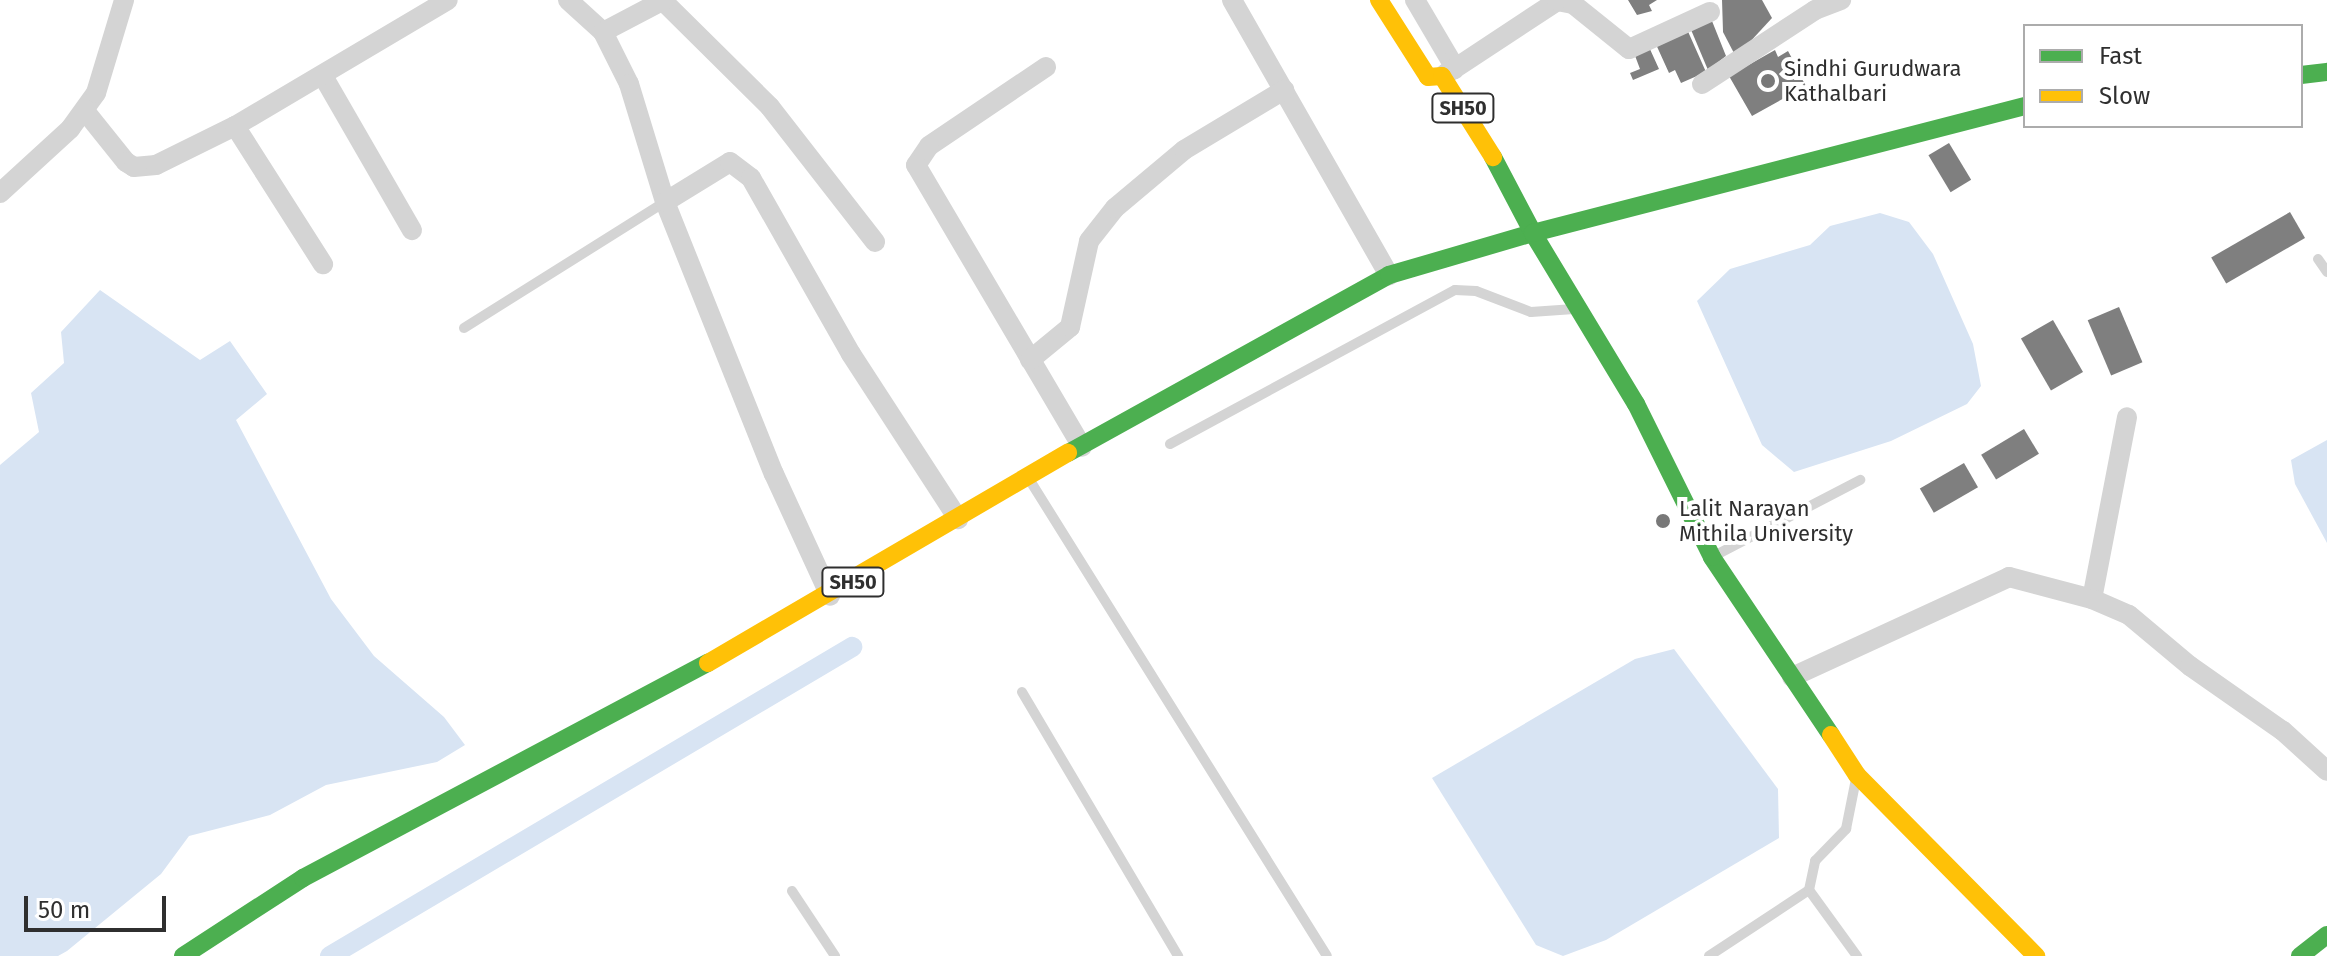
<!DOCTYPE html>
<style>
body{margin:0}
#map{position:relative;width:2327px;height:956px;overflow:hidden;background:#fff;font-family:"Fira Sans",sans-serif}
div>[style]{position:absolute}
.water>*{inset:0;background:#d8e4f3}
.canal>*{height:20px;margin:-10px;padding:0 10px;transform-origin:10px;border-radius:10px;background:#d8e4f3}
.building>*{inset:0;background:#7f7f7f;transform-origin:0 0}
.lane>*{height:10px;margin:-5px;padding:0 5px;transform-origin:5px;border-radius:5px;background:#d4d4d4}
.street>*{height:20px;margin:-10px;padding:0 10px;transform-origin:10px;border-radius:10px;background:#d4d4d4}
.fast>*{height:18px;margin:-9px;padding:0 9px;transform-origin:9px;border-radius:9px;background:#4caf50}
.slow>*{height:18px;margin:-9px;padding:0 9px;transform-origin:9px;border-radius:9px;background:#ffc107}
.dots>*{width:22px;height:22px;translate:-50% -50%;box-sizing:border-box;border:4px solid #fff;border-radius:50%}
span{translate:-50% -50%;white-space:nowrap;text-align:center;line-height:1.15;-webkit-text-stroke:8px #fff;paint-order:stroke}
.shield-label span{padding:2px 6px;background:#fff;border:2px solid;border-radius:6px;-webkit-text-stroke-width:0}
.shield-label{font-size:20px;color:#2f2f2f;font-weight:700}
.poi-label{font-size:22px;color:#2f2f2f}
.left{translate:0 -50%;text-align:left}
.legend{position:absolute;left:2023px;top:24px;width:280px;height:104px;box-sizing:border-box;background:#fff;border:2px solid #acacac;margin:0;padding:10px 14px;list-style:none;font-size:24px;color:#2f2f2f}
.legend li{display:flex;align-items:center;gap:16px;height:40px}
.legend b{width:40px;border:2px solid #acacac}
.scale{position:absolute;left:24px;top:896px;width:142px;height:36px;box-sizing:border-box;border:4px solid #2f2f2f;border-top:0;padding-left:10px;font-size:24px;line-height:28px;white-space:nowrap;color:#2f2f2f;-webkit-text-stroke:6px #fff;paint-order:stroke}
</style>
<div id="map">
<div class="water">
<i style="clip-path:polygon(1880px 213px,1909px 222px,1933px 254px,1973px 344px,1981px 386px,1967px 404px,1891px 441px,1794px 472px,1762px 445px,1697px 301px,1730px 269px,1810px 245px,1830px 226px)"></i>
<i style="clip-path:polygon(100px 290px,200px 360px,230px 341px,267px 394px,236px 420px,331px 599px,374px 656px,444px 717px,465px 745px,437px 762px,326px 785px,270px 815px,189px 836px,161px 874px,67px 951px,58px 956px,0 956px,0 465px,39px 432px,31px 393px,64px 363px,61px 332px)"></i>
<i style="clip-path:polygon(2327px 440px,2327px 543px,2295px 484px,2291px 460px)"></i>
<i style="clip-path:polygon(1674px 649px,1778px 789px,1779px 838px,1606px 940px,1563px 956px,1536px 945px,1432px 778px,1635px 659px)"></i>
</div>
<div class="canal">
<i style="left:330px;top:956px;width:607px;rotate:-30.62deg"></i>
</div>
<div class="building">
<i style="clip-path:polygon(1628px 0,1657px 0,1649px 5px,1652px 11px,1637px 15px)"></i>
<i style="clip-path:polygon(1722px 0,1762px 0,1772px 18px,1736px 57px,1723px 32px)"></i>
<i style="clip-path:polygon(1710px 16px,1726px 56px,1708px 70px,1689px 25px)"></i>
<i style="clip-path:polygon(1686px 27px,1706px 72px,1681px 83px,1675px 70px,1669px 73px,1654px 40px)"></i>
<i style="clip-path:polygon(1649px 47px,1659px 69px,1633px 80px,1630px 73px,1640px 69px,1634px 53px)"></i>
<i style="clip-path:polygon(1775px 50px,1778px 57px,1788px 51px,1794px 62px,1785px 67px,1790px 76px,1798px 72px,1806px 86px,1752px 116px,1729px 76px)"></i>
<i style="left:1949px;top:143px;width:43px;height:24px;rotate:59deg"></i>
<i style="left:2290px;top:212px;width:30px;height:91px;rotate:60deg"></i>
<i style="left:2119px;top:307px;width:60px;height:34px;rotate:67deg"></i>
<i style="left:2053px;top:320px;width:60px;height:37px;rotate:60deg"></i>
<i style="left:2024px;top:429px;width:29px;height:50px;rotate:59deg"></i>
<i style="left:1964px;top:463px;width:28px;height:51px;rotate:60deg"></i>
</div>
<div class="lane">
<i style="left:2318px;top:259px;width:16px;rotate:55deg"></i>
<i style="left:464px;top:328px;width:237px;rotate:-32.1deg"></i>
<i style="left:1170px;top:444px;width:324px;rotate:-28.4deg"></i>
<i style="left:1455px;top:290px;width:21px;rotate:3deg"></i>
<i style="left:1476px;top:291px;width:59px;rotate:20.9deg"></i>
<i style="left:1531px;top:312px;width:43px;rotate:-4deg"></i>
<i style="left:1029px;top:479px;width:562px;rotate:58.01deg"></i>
<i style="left:1714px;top:556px;width:165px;rotate:-27.5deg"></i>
<i style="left:1022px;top:692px;width:307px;rotate:59.4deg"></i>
<i style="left:1809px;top:890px;width:82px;rotate:54deg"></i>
<i style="left:792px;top:891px;width:78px;rotate:56.5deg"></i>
<i style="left:1709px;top:956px;width:120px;rotate:-33.4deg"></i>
<i style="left:1809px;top:890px;width:30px;rotate:-78deg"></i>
<i style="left:1815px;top:861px;width:45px;rotate:-45.9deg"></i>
<i style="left:1846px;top:829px;width:51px;rotate:-78.7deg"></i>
</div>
<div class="street">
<i style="left:568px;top:0;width:47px;rotate:42.4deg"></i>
<i style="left:603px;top:32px;width:58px;rotate:63.4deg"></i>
<i style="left:629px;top:84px;width:123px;rotate:73deg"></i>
<i style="left:665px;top:202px;width:293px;rotate:68.2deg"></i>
<i style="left:774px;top:474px;width:134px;rotate:65.3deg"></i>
<i style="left:662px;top:0;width:152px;rotate:44.7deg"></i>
<i style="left:770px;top:107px;width:171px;rotate:52.1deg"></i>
<i style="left:1232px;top:0;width:317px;rotate:60.3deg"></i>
<i style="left:1415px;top:0;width:71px;rotate:59.5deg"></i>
<i style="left:1451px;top:61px;width:9px;rotate:69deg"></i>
<i style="left:1454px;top:69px;width:10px;rotate:151deg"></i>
<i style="left:603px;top:32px;width:69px;rotate:-27.7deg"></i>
<i style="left:1046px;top:67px;width:141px;rotate:146deg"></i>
<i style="left:929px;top:146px;width:23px;rotate:124deg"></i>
<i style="left:916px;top:165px;width:327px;rotate:59.5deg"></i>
<i style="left:1454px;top:69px;width:123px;rotate:-33.4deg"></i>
<i style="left:1557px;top:1px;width:16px;rotate:11deg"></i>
<i style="left:1573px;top:4px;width:72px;rotate:38.8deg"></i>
<i style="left:1629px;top:49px;width:89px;rotate:-24.6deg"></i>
<i style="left:323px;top:76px;width:178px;rotate:60deg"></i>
<i style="left:1702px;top:84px;width:135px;rotate:-33.2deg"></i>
<i style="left:1815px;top:10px;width:28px;rotate:-21deg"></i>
<i style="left:85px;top:111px;width:65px;rotate:51.2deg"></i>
<i style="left:126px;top:162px;width:9px;rotate:32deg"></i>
<i style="left:134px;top:167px;width:22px;rotate:-5deg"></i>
<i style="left:156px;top:165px;width:88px;rotate:-26.3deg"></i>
<i style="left:235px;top:126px;width:247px;rotate:-30.6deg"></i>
<i style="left:235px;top:126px;width:164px;rotate:57.5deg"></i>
<i style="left:0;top:193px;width:95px;rotate:-42.4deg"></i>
<i style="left:70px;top:129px;width:44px;rotate:-54.2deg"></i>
<i style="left:96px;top:93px;width:97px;rotate:-73.2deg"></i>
<i style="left:665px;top:202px;width:76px;rotate:-31.6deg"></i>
<i style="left:730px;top:162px;width:26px;rotate:37deg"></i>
<i style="left:751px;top:178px;width:202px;rotate:60.4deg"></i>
<i style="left:851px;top:354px;width:197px;rotate:57deg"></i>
<i style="left:1030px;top:360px;width:52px;rotate:-39.5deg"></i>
<i style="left:1070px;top:327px;width:88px;rotate:-77.5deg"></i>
<i style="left:1089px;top:241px;width:42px;rotate:-51.8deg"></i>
<i style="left:1115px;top:208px;width:90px;rotate:-40deg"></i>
<i style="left:1184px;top:150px;width:117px;rotate:-31deg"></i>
<i style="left:2092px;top:599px;width:185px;rotate:-79.1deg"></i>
<i style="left:1792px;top:677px;width:239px;rotate:-24.7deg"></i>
<i style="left:2009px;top:577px;width:86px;rotate:14.8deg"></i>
<i style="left:2092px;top:599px;width:40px;rotate:23.4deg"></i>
<i style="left:2129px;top:615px;width:80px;rotate:39.9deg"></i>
<i style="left:2190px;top:666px;width:113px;rotate:35deg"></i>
<i style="left:2283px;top:731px;width:59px;rotate:42.3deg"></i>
</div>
<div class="fast">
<i style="left:2301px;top:75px;width:26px;rotate:-7deg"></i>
<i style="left:1068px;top:453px;width:367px;rotate:-29deg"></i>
<i style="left:1389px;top:275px;width:150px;rotate:-16.3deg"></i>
<i style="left:1533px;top:233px;width:86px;rotate:-117.8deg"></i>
<i style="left:1831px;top:735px;width:214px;rotate:-123.8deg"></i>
<i style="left:1712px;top:557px;width:171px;rotate:-116.4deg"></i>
<i style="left:1636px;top:404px;width:200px;rotate:-121.1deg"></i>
<i style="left:1533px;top:233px;width:508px;rotate:-14.47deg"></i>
<i style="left:183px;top:956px;width:143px;rotate:-33deg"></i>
<i style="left:303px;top:878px;width:459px;rotate:-28deg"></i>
<i style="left:2300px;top:956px;width:34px;rotate:-38deg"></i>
</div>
<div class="slow">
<i style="left:1379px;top:0;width:91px;rotate:57.5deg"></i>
<i style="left:1428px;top:77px;width:14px;rotate:-4deg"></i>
<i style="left:1442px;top:76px;width:96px;rotate:57.8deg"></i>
<i style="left:708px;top:663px;width:417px;rotate:-30.3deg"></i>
<i style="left:1831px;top:735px;width:48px;rotate:57deg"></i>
<i style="left:1857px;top:775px;width:255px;rotate:45.3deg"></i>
</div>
<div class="dots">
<i style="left:1768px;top:81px;background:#787878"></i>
<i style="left:1663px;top:521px;background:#787878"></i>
</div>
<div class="shield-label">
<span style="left:1463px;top:108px">SH50</span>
<span style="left:853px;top:582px">SH50</span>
</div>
<div class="poi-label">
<span class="left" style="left:1784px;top:81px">Sindhi Gurudwara<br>Kathalbari</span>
<span class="left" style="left:1679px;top:521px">Lalit Narayan<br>Mithila University</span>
</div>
<ul class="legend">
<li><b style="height:10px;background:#4caf50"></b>Fast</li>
<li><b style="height:10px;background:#ffc107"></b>Slow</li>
</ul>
<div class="scale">50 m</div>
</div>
